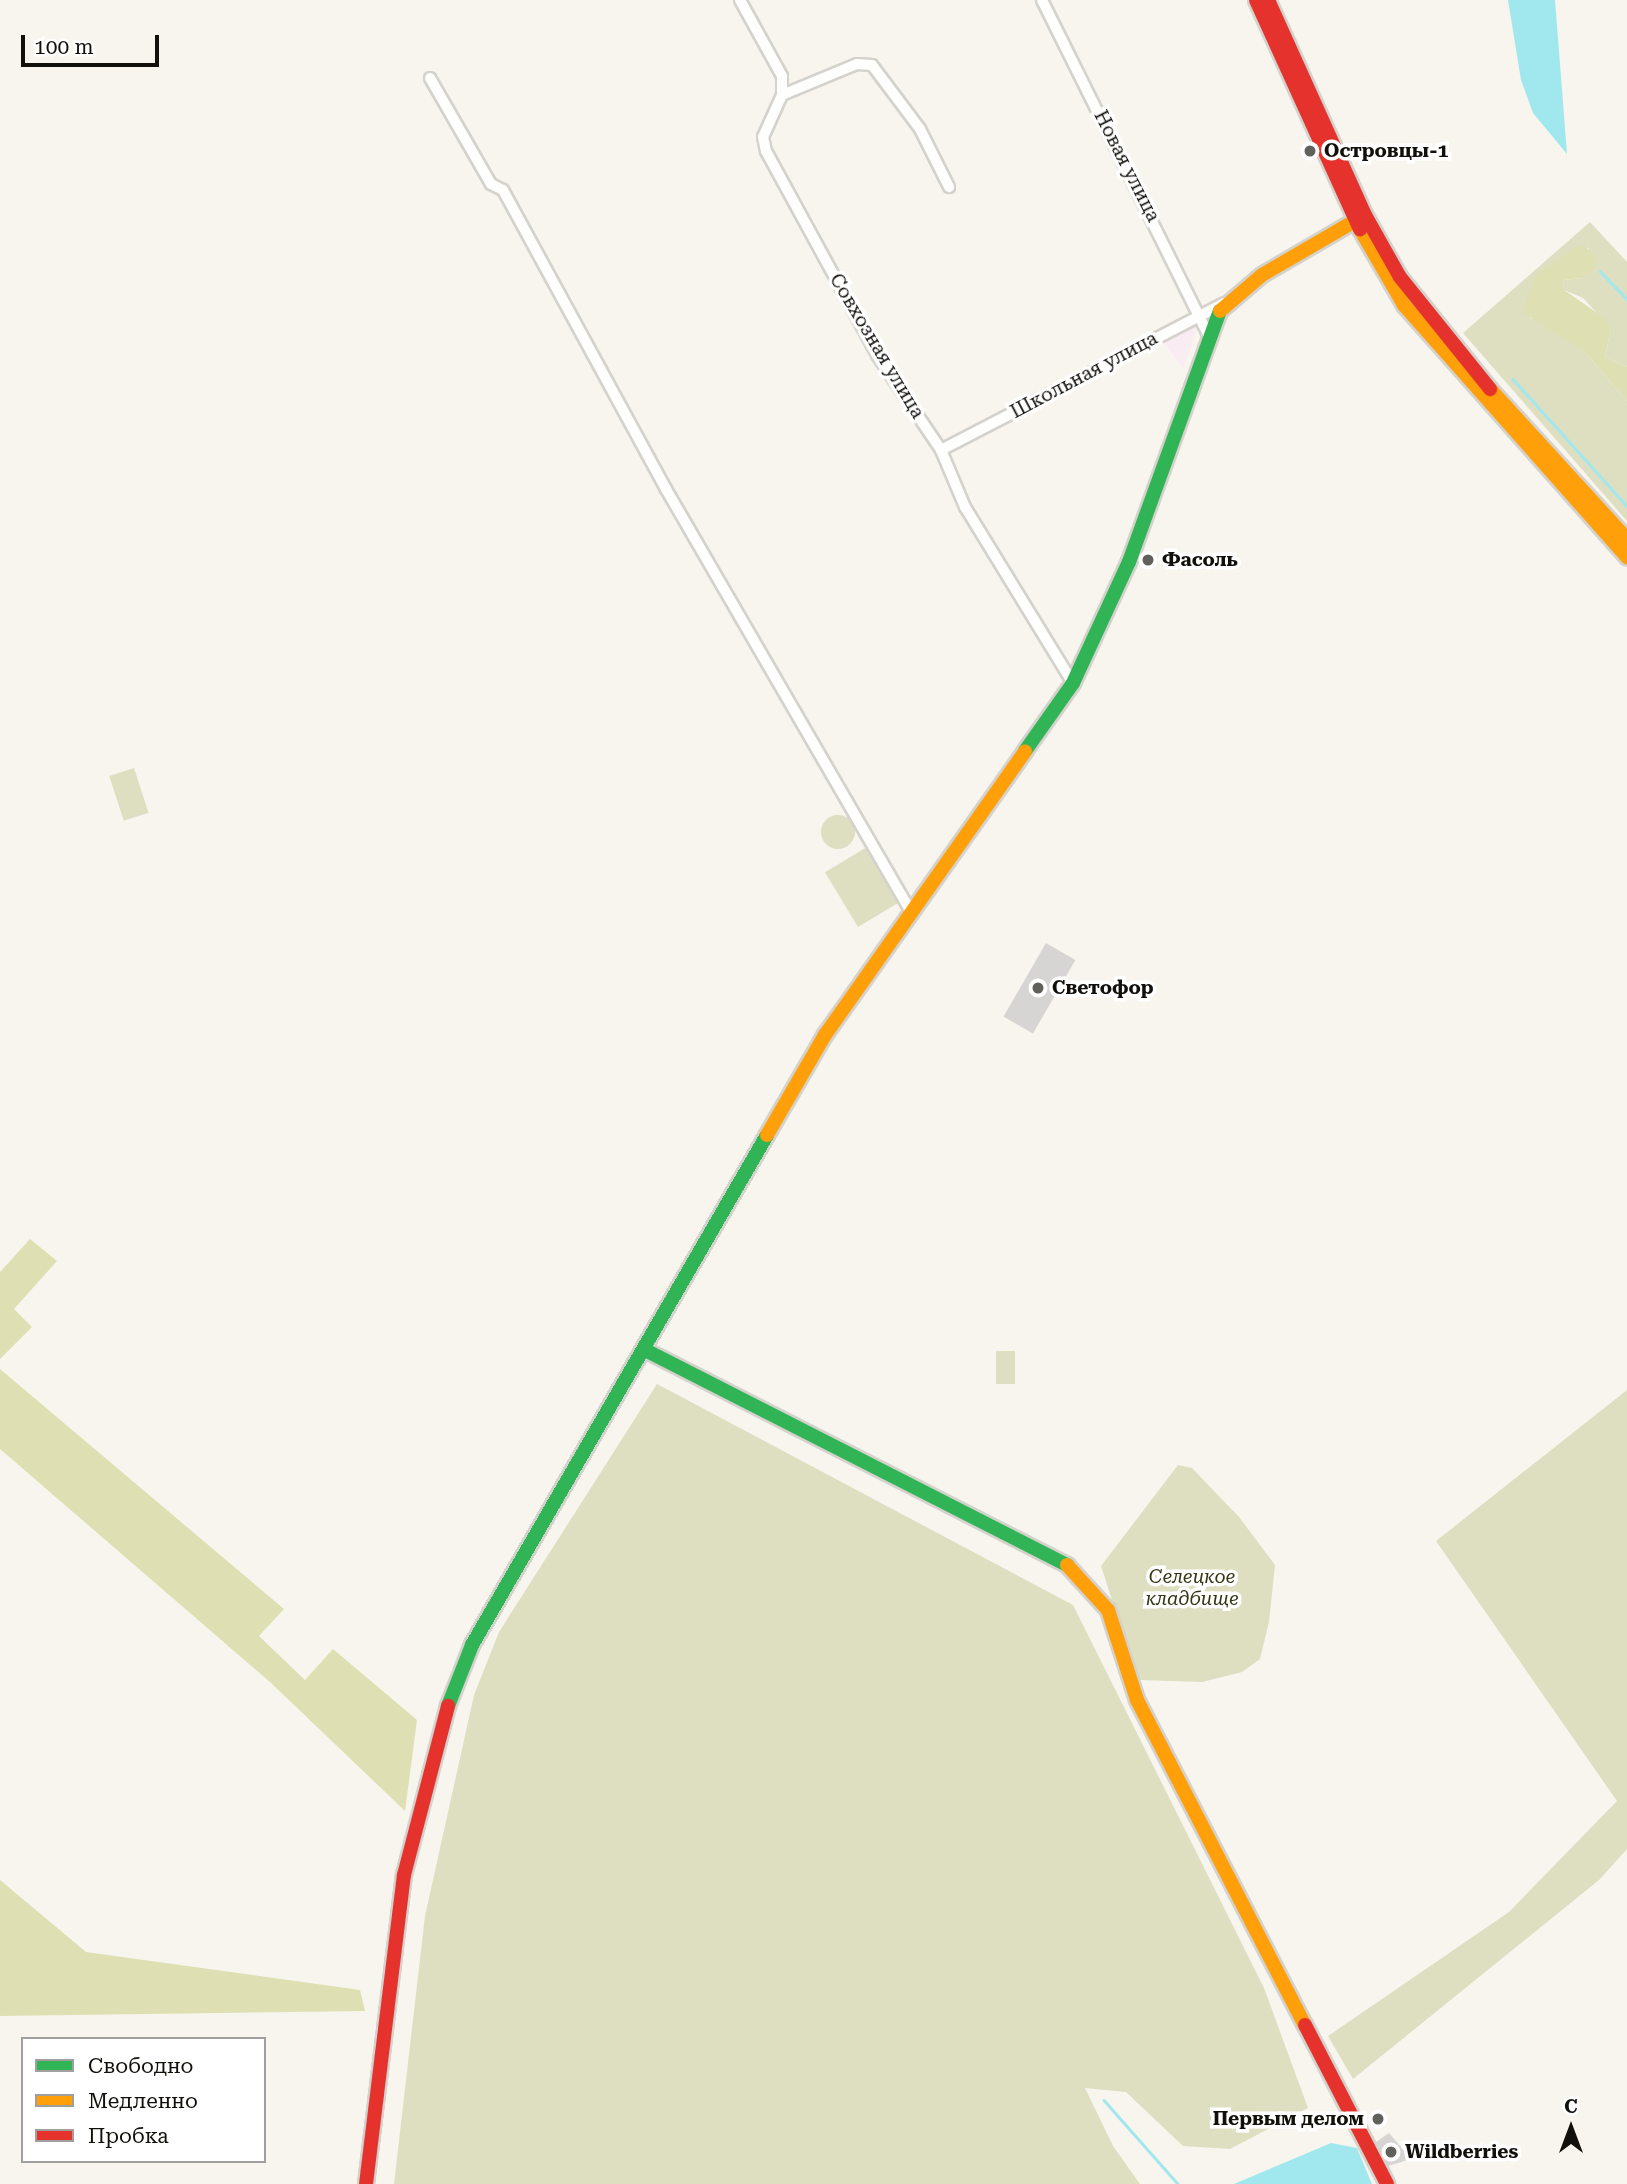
<!DOCTYPE html>
<meta charset="utf-8">
<style>
body{margin:0}
#map{position:relative;width:1627px;height:2184px;overflow:hidden;background:#f8f5ee;font-family:"Roboto Serif",serif}
div>[style]{position:absolute}
.commercial>*{inset:0;background:#f9edf3}
.green>*{inset:0;background:#dedec1;transform-origin:0 0}
.round{border-radius:50%}
.forest>*{inset:0;background:#dee0b3}
.water>*{inset:0;background:#a0e8ed}
.stream>*{height:2.5px;margin:-1.25px;padding:0 1.25px;transform-origin:1.25px;border-radius:1.25px;background:#a0e8ed}
.building>*{inset:0;background:#d7d5d4;transform-origin:0 0}
.roads{filter:drop-shadow(2px 0 #d4d2cc) drop-shadow(-2px 0 #d4d2cc) drop-shadow(0 2px #d4d2cc) drop-shadow(0 -2px #d4d2cc)}
.street>*{height:10px;margin:-5px;padding:0 5px;transform-origin:5px;border-radius:5px;background:#fefefc}
.fast>*{height:14px;margin:-7px;padding:0 7px;transform-origin:7px;border-radius:7px;background:#30b455}
.slow>*{height:14px;margin:-7px;padding:0 7px;transform-origin:7px;border-radius:7px;background:#ff9f0a}
.jam>*{height:14px;margin:-7px;padding:0 7px;transform-origin:7px;border-radius:7px;background:#e5322d}
.dots>*{width:19px;height:19px;translate:-50% -50%;box-sizing:border-box;border:4px solid #fff;border-radius:50%}
span{translate:-50% -50%;white-space:nowrap;text-align:center;line-height:1.15;-webkit-text-stroke:7px #fff;paint-order:stroke}
.poi-label{font-size:19px;color:#12100b;font-weight:700}
.left{translate:0 -50%;text-align:left}
.right{translate:-100% -50%;text-align:right}
.street-label{font-size:19px;color:#12100b}
.park-label{font-size:19px;color:#343614;font-style:italic}
.legend{position:absolute;left:21px;top:2037px;width:245px;height:126px;box-sizing:border-box;background:#fff;border:2px solid #a09f9d;margin:0;padding:9px 12px;list-style:none;font-size:21px;color:#12100b}
.legend li{display:flex;align-items:center;gap:14px;height:35px}
.legend b{width:35px;border:2px solid #a09f9d}
.north{position:absolute;left:1536px;top:2093px;width:70px;height:70px;-webkit-text-stroke:5px #fff;paint-order:stroke;rotate:0deg;font-size:19px;font-weight:700;line-height:28px;text-align:center;color:#12100b}
.north::after{content:'';display:block;margin:auto;width:24px;height:32px;background:#12100b;clip-path:polygon(50% 0,100% 100%,50% 72%,0 100%)}
.scale{position:absolute;left:21px;top:35px;width:138px;height:32px;box-sizing:border-box;border:4px solid #12100b;border-top:0;padding-left:9px;font-size:21px;line-height:24px;white-space:nowrap;color:#12100b;-webkit-text-stroke:5px #fff;paint-order:stroke}
</style>
<div id="map">
<div class="commercial">
<i style="clip-path:polygon(1197px 319px,1199px 323px,1183px 369px,1162px 340px)"></i>
</div>
<div class="green">
<i style="clip-path:polygon(1590px 222px,1627px 262px,1627px 367px,1605px 357px,1611px 328px,1583px 298px,1564px 290px,1563px 280px,1583px 278px,1589px 247px,1530px 318px,1548px 323px,1585px 352px,1627px 401px,1627px 521px,1463px 333px)"></i>
<i style="left:134px;top:768px;width:47px;height:26px;rotate:72deg"></i>
<i class="round" style="left:821px;top:815px;width:34px;height:34px"></i>
<i style="left:867px;top:847px;width:64px;height:49px;rotate:59deg"></i>
<i style="left:1015px;top:1351px;width:33px;height:19px;rotate:90deg"></i>
<i style="clip-path:polygon(657px 1384px,1073px 1605px,1264px 1988px,1308px 2108px,1230px 2149px,1183px 2146px,1126px 2092px,1085px 2088px,1113px 2146px,1140px 2184px,394px 2184px,425px 1916px,474px 1695px,499px 1632px)"></i>
<i style="clip-path:polygon(1627px 1390px,1627px 1849px,1599px 1880px,1353px 2079px,1328px 2036px,1509px 1912px,1617px 1801px,1436px 1541px)"></i>
<i style="clip-path:polygon(1178px 1465px,1192px 1468px,1239px 1517px,1275px 1565px,1269px 1622px,1260px 1659px,1242px 1672px,1202px 1682px,1138px 1680px,1101px 1566px)"></i>
</div>
<div class="forest">
<i style="clip-path:polygon(1580px 244px,1596px 255px,1597px 265px,1583px 278px,1563px 280px,1564px 290px,1606px 319px,1611px 328px,1605px 357px,1627px 367px,1627px 401px,1585px 352px,1522px 312px,1536px 275px)"></i>
<i style="clip-path:polygon(30px 1239px,57px 1261px,14px 1309px,32px 1327px,0 1359px,0 1272px)"></i>
<i style="clip-path:polygon(0 1369px,284px 1609px,259px 1636px,305px 1680px,333px 1649px,417px 1720px,405px 1811px,270px 1682px,0 1449px)"></i>
<i style="clip-path:polygon(0 1880px,86px 1952px,360px 1990px,365px 2011px,0 2016px)"></i>
</div>
<div class="water">
<i style="clip-path:polygon(1508px 0,1555px 0,1567px 154px,1533px 113px,1521px 80px)"></i>
<i style="clip-path:polygon(1331px 2143px,1357px 2148px,1372px 2184px,1234px 2184px)"></i>
</div>
<div class="stream">
<i style="left:1600px;top:271px;width:39px;rotate:46deg"></i>
<i style="left:1513px;top:379px;width:171px;rotate:48.1deg"></i>
<i style="left:1104px;top:2100px;width:112px;rotate:48.6deg"></i>
</div>
<div class="building">
<i style="left:1046px;top:943px;width:34px;height:85px;rotate:30deg"></i>
<i style="clip-path:polygon(1389px 2133px,1411px 2159px,1388px 2166px,1376px 2142px)"></i>
</div>
<div class="roads">
<div class="street">
<i style="left:740px;top:0;width:87px;rotate:61.1deg"></i>
<i style="left:782px;top:76px;width:19px;rotate:90deg"></i>
<i style="left:782px;top:95px;width:46px;rotate:114.3deg"></i>
<i style="left:763px;top:137px;width:14px;rotate:78deg"></i>
<i style="left:766px;top:151px;width:232px;rotate:61.4deg"></i>
<i style="left:877px;top:355px;width:115px;rotate:56deg"></i>
<i style="left:941px;top:450px;width:62px;rotate:67.2deg"></i>
<i style="left:965px;top:507px;width:206px;rotate:58.5deg"></i>
<i style="left:1042px;top:0;width:373px;rotate:63.6deg"></i>
<i style="left:430px;top:78px;width:122px;rotate:60.1deg"></i>
<i style="left:491px;top:184px;width:13px;rotate:27deg"></i>
<i style="left:503px;top:190px;width:341px;rotate:61.4deg"></i>
<i style="left:666px;top:489px;width:489px;rotate:59.9deg"></i>
<i style="left:782px;top:95px;width:81px;rotate:-22.5deg"></i>
<i style="left:857px;top:64px;width:15px;rotate:4deg"></i>
<i style="left:872px;top:65px;width:80px;rotate:53.1deg"></i>
<i style="left:920px;top:129px;width:65px;rotate:63.4deg"></i>
<i style="left:941px;top:450px;width:320px;rotate:-27.4deg"></i>
</div>
<div class="fast">
<i style="left:1025px;top:751px;width:83px;rotate:-54.8deg"></i>
<i style="left:1073px;top:683px;width:133px;rotate:-65.2deg"></i>
<i style="left:1129px;top:562px;width:267px;rotate:-70.1deg"></i>
<i style="left:645px;top:1350px;width:474px;rotate:27deg"></i>
<i style="left:448px;top:1706px;width:66px;rotate:-68.5deg"></i>
<i style="left:472px;top:1645px;width:589px;rotate:-59.95deg"></i>
</div>
<div class="slow">
<i style="left:1360px;top:229px;width:88px;rotate:59.9deg"></i>
<i style="left:1404px;top:305px;width:337px;rotate:48.5deg"></i>
<i style="left:1220px;top:311px;width:55px;rotate:-40.6deg"></i>
<i style="left:1262px;top:275px;width:119px;rotate:-30.2deg"></i>
<i style="left:1490px;top:389px;width:203px;rotate:47.6deg"></i>
<i style="left:767px;top:1135px;width:116px;rotate:-59.9deg"></i>
<i style="left:825px;top:1035px;width:347px;rotate:-54.8deg"></i>
<i style="left:1067px;top:1565px;width:61px;rotate:47.7deg"></i>
<i style="left:1108px;top:1610px;width:95px;rotate:72.1deg"></i>
<i style="left:1137px;top:1700px;width:366px;rotate:62.7deg"></i>
</div>
<div class="jam">
<i style="left:1256px;top:0;width:252px;rotate:65.6deg"></i>
<i style="left:1268px;top:0;width:236px;rotate:65.7deg"></i>
<i style="left:1365px;top:215px;width:71px;rotate:60.6deg"></i>
<i style="left:1400px;top:277px;width:144px;rotate:51.2deg"></i>
<i style="left:1305px;top:2025px;width:179px;rotate:62.7deg"></i>
<i style="left:366px;top:2184px;width:311px;rotate:-83deg"></i>
<i style="left:404px;top:1875px;width:175px;rotate:-75.4deg"></i>
</div>
</div>
<div class="dots">
<i style="left:1310px;top:151px;background:#62605a"></i>
<i style="left:1148px;top:560px;background:#62605a"></i>
<i style="left:1038px;top:988px;background:#62605a"></i>
<i style="left:1378px;top:2119px;background:#62605a"></i>
<i style="left:1391px;top:2152px;background:#62605a"></i>
</div>
<div class="poi-label">
<span class="left" style="left:1324px;top:151px">Островцы-1</span>
<span class="left" style="left:1162px;top:560px">Фасоль</span>
<span class="left" style="left:1052px;top:988px">Светофор</span>
<span class="right" style="left:1364px;top:2119px">Первым делом</span>
<span class="left" style="left:1405px;top:2152px">Wildberries</span>
</div>
<div class="street-label">
<span style="left:1127px;top:166px;rotate:63deg">Новая улица</span>
<span style="left:877px;top:346px;rotate:59deg">Совхозная улица</span>
<span style="left:1084px;top:375px;rotate:-28deg">Школьная улица</span>
</div>
<div class="park-label">
<span style="left:1192px;top:1588px">Селецкое<br>кладбище</span>
</div>
<ul class="legend">
<li><b style="height:9px;background:#30b455"></b>Свободно</li>
<li><b style="height:9px;background:#ff9f0a"></b>Медленно</li>
<li><b style="height:9px;background:#e5322d"></b>Пробка</li>
</ul>
<div class="north">С</div>
<div class="scale">100 m</div>
</div>
